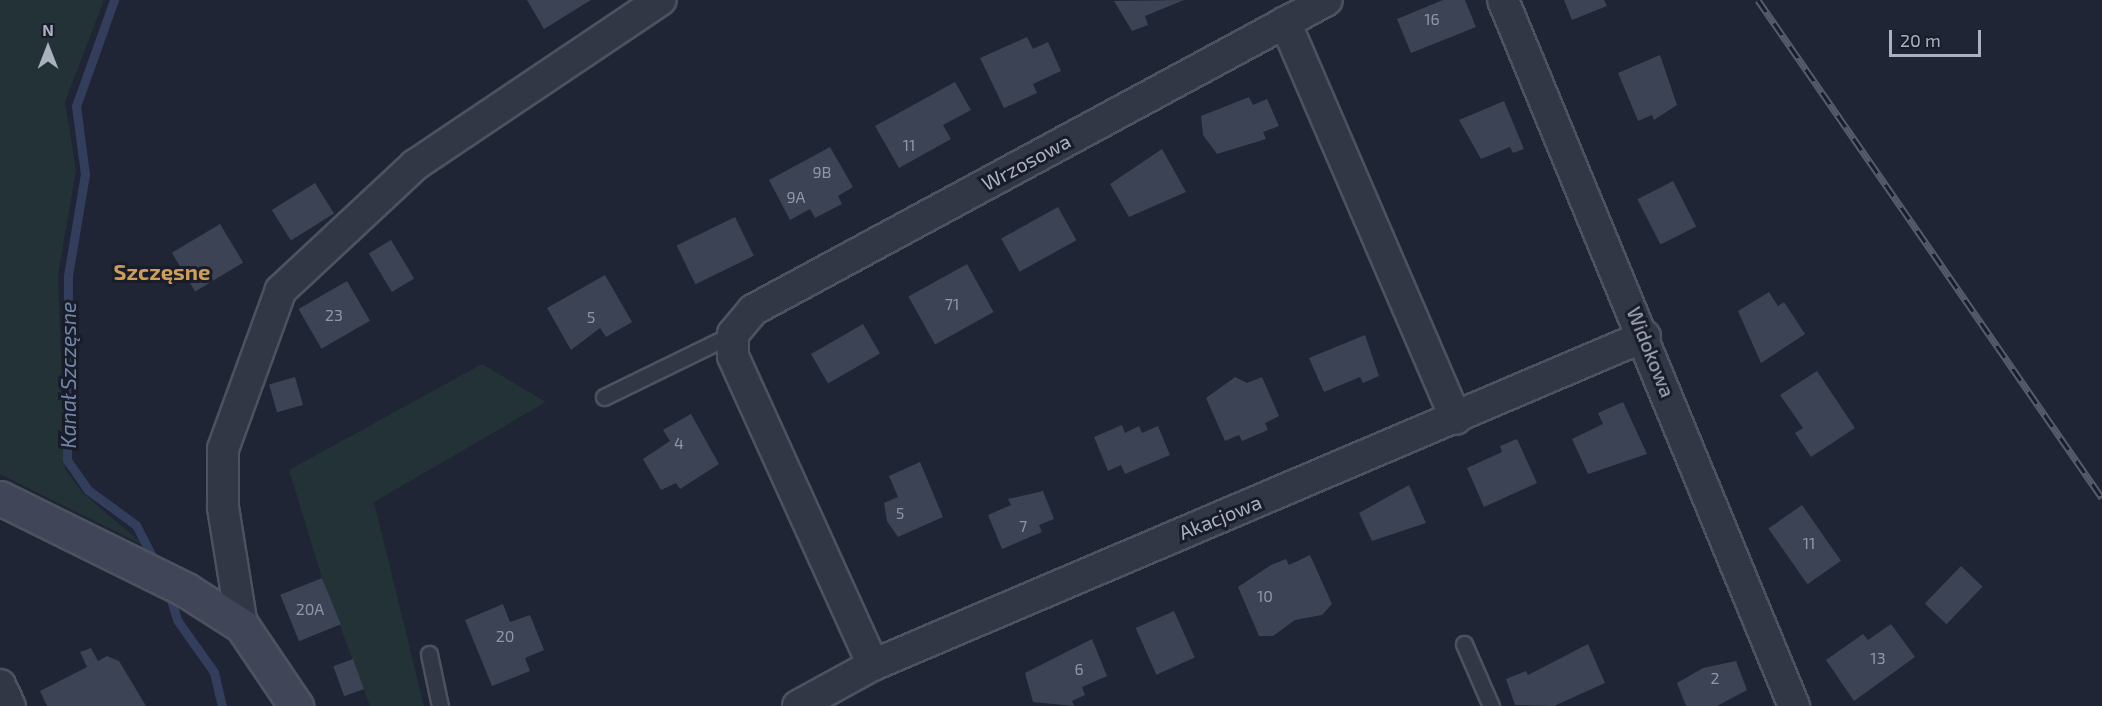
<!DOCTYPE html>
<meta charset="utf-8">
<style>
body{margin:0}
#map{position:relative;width:2102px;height:706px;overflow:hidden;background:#1f2534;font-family:"Exo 2",sans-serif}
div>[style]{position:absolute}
.green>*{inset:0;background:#223236}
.stream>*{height:9px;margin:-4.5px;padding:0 4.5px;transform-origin:4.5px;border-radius:4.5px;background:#333e5c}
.building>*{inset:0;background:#3b4355;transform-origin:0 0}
.roads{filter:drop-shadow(2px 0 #4d5260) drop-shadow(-2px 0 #4d5260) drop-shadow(0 2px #4d5260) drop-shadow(0 -2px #4d5260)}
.lane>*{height:15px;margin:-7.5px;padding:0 7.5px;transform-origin:7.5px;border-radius:7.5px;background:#323745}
.street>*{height:30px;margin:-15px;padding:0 15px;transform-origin:15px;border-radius:15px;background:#323745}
.secondary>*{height:33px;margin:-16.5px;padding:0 16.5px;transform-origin:16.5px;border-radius:16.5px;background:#404658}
.rail>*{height:7px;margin-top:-3.5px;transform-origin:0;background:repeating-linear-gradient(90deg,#181d29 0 14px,#545b6c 0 28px);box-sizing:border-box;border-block:2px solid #545b6c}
span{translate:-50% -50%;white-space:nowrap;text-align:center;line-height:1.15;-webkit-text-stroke:6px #181d29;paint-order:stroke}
.number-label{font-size:16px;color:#9096a7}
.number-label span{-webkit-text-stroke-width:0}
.street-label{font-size:20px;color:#acb1c2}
.water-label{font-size:21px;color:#7485aa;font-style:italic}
.quarter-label{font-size:22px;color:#cf9d5a;font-weight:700}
.north{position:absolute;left:18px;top:18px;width:60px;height:60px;-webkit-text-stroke:4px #181d29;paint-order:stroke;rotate:0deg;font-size:16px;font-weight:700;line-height:24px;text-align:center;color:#acb1c2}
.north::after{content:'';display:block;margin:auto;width:21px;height:27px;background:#acb1c2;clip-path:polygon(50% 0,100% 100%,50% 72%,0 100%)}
.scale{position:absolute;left:1889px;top:30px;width:92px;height:27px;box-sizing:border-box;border:3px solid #acb1c2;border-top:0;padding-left:8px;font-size:18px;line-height:21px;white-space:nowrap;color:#acb1c2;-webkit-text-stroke:4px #181d29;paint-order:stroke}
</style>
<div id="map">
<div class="green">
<i style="clip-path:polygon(0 0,104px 0,65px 102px,76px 170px,58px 275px,65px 469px,83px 493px,145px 546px,0 474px)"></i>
<i style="clip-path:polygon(482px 364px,546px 402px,374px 502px,424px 706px,370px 706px,322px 578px,289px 470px)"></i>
</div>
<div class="stream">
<i style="left:114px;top:0;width:113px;rotate:109.7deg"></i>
<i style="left:76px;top:106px;width:69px;rotate:82.5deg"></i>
<i style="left:85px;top:174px;width:103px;rotate:99.5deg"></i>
<i style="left:68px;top:276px;width:184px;rotate:90.3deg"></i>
<i style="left:67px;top:460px;width:37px;rotate:55deg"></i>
<i style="left:88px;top:490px;width:59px;rotate:36.1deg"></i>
<i style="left:136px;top:525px;width:44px;rotate:62.9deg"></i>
<i style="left:168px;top:590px;width:31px;rotate:73deg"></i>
<i style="left:177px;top:620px;width:64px;rotate:54.6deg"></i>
<i style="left:214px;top:672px;width:35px;rotate:77deg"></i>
</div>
<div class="building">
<i style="clip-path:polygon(527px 0,591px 0,544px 29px)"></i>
<i style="clip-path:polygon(1184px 0,1145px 16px,1148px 25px,1132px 31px,1114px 1px)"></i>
<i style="clip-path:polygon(1443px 0,1465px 0,1476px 27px,1411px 53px,1397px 19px)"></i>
<i style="clip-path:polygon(1564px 0,1604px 0,1607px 6px,1572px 20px)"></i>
<i style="clip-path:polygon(1027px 37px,1033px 49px,1048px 42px,1061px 71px,1033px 84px,1037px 93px,1004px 108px,980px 58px)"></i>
<i style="clip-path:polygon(1660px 55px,1677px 105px,1654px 120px,1652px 115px,1638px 121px,1618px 73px)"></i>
<i style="clip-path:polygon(955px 82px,971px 110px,943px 125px,951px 139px,899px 168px,875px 126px)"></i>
<i style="clip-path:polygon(1249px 97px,1253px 105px,1267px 99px,1279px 126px,1263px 132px,1266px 139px,1217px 154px,1203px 135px,1201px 116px)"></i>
<i style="clip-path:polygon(1504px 101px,1524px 149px,1513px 153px,1510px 147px,1481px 159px,1459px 120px)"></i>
<i style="clip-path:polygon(830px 147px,853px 187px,838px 196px,842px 204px,815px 218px,810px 209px,790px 220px,769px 180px)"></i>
<i style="clip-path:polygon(1162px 149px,1186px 192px,1129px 217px,1110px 184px)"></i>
<i style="left:1673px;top:181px;width:51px;height:40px;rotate:63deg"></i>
<i style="left:315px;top:183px;width:36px;height:51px;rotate:58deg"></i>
<i style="left:1058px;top:207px;width:38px;height:65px;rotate:61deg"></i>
<i style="left:735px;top:217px;width:43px;height:65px;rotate:64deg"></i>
<i style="left:220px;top:224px;width:45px;height:56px;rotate:59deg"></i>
<i style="left:391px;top:240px;width:45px;height:26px;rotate:59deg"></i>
<i style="left:967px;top:264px;width:55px;height:67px;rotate:61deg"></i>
<i style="clip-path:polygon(605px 275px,632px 322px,606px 337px,600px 328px,571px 350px,547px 308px)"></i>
<i style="left:347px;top:281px;width:46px;height:56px;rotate:60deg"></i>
<i style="clip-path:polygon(1769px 292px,1778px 306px,1784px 302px,1805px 334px,1761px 363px,1738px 311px)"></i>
<i style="left:863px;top:324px;width:34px;height:60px;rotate:60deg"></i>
<i style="clip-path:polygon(1365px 335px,1379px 376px,1363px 383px,1360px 377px,1324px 392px,1309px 358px)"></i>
<i style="clip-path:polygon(1817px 371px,1855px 428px,1811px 457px,1795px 433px,1803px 428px,1780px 395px)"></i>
<i style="left:295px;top:377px;width:29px;height:27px;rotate:74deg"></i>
<i style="clip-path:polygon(1235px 377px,1247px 383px,1262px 377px,1279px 416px,1265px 423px,1268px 430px,1242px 441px,1239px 435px,1225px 441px,1206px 398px)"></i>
<i style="clip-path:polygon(1623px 402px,1647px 454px,1588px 474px,1572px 439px,1603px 424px,1598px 413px)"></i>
<i style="clip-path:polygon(691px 414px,719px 464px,680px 489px,676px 483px,661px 490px,643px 459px,670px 441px,663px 430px)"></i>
<i style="clip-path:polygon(1122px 425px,1125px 433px,1139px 426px,1142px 433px,1158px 426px,1170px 455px,1125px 474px,1121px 465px,1108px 471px,1094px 437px)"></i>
<i style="clip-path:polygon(1517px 439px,1537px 483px,1484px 507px,1467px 468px,1502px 452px,1500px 446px)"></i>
<i style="clip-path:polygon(920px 462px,943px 517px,898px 537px,887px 521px,884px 503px,898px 497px,889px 476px)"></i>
<i style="clip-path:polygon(1409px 485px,1426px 523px,1372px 541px,1359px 513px)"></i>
<i style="clip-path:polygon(1043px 491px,1054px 519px,1039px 525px,1042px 532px,1002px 549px,988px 515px,1011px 505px,1008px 499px)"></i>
<i style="left:1802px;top:505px;width:68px;height:41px;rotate:55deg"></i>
<i style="clip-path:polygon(1310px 555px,1332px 604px,1322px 615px,1295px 620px,1273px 636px,1259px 636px,1238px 587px,1271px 565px,1286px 559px,1289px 565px)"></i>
<i style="left:1961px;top:566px;width:30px;height:52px;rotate:44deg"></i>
<i style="left:322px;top:578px;width:50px;height:45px;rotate:68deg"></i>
<i style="clip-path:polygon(503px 604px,510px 622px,530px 615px,544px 650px,525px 658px,530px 671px,492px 686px,465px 620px)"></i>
<i style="left:1174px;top:611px;width:51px;height:42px;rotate:66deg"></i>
<i style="clip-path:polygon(1891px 624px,1915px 657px,1854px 701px,1826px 660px,1863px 634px,1868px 640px)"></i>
<i style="clip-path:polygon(1092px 639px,1107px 676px,1082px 687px,1085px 695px,1072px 701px,1074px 706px,1033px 702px,1025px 673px)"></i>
<i style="clip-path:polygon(1588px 644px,1605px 683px,1554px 706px,1515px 705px,1506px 679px,1526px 671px,1528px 675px)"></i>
<i style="clip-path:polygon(91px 648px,98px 661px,107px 656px,119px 661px,146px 706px,47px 706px,40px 691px,87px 667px,80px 652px)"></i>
<i style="left:353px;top:659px;width:32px;height:21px;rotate:70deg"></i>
<i style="clip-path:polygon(1736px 661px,1747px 690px,1717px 706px,1686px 706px,1677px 683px,1703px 668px)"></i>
</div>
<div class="roads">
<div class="lane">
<i style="left:604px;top:397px;width:144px;rotate:-26deg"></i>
<i style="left:1464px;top:644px;width:68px;rotate:66.5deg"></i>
<i style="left:429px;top:654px;width:53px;rotate:78.1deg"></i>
</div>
<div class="street">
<i style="left:1503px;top:0;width:764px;rotate:67.6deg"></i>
<i style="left:1285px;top:22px;width:432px;rotate:66.7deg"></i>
<i style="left:242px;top:626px;width:121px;rotate:-99.1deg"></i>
<i style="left:223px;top:507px;width:58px;rotate:-90deg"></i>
<i style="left:223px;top:449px;width:169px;rotate:-70deg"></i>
<i style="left:281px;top:290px;width:183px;rotate:-43deg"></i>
<i style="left:415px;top:165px;width:296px;rotate:-33.9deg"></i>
<i style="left:873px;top:665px;width:339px;rotate:-114.4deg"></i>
<i style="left:733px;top:356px;width:22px;rotate:-90deg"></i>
<i style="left:733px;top:334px;width:31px;rotate:-50deg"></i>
<i style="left:753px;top:310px;width:652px;rotate:-28.37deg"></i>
<i style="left:0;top:685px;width:23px;rotate:65deg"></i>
<i style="left:798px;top:706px;width:85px;rotate:-28.7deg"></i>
<i style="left:873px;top:665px;width:839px;rotate:-23.08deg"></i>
</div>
<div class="secondary">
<i style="left:0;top:498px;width:208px;rotate:26.3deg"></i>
<i style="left:186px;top:590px;width:67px;rotate:32.7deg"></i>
<i style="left:242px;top:626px;width:97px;rotate:56deg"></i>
</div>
</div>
<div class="rail">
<i style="left:1758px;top:0;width:605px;rotate:55.36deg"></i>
</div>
<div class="number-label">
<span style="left:1432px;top:19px">16</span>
<span style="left:909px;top:145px">11</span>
<span style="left:822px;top:172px">9B</span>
<span style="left:796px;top:197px">9A</span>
<span style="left:952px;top:304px">71</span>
<span style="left:334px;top:315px">23</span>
<span style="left:591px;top:317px">5</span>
<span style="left:679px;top:443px">4</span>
<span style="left:900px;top:513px">5</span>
<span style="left:1023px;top:526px">7</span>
<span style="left:1809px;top:543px">11</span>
<span style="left:1265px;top:596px">10</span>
<span style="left:310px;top:609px">20A</span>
<span style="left:505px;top:636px">20</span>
<span style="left:1878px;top:658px">13</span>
<span style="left:1079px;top:669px">6</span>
<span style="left:1715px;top:678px">2</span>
</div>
<div class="street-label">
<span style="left:1026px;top:162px;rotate:-28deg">Wrzosowa</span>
<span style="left:1651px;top:352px;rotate:68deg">Widokowa</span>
<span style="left:1220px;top:517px;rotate:-22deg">Akacjowa</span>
</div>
<div class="water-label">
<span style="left:68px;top:375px;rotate:-90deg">Kanał Szczęsne</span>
</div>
<div class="quarter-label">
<span style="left:162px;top:272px">Szczęsne</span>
</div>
<div class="north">N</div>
<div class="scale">20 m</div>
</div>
